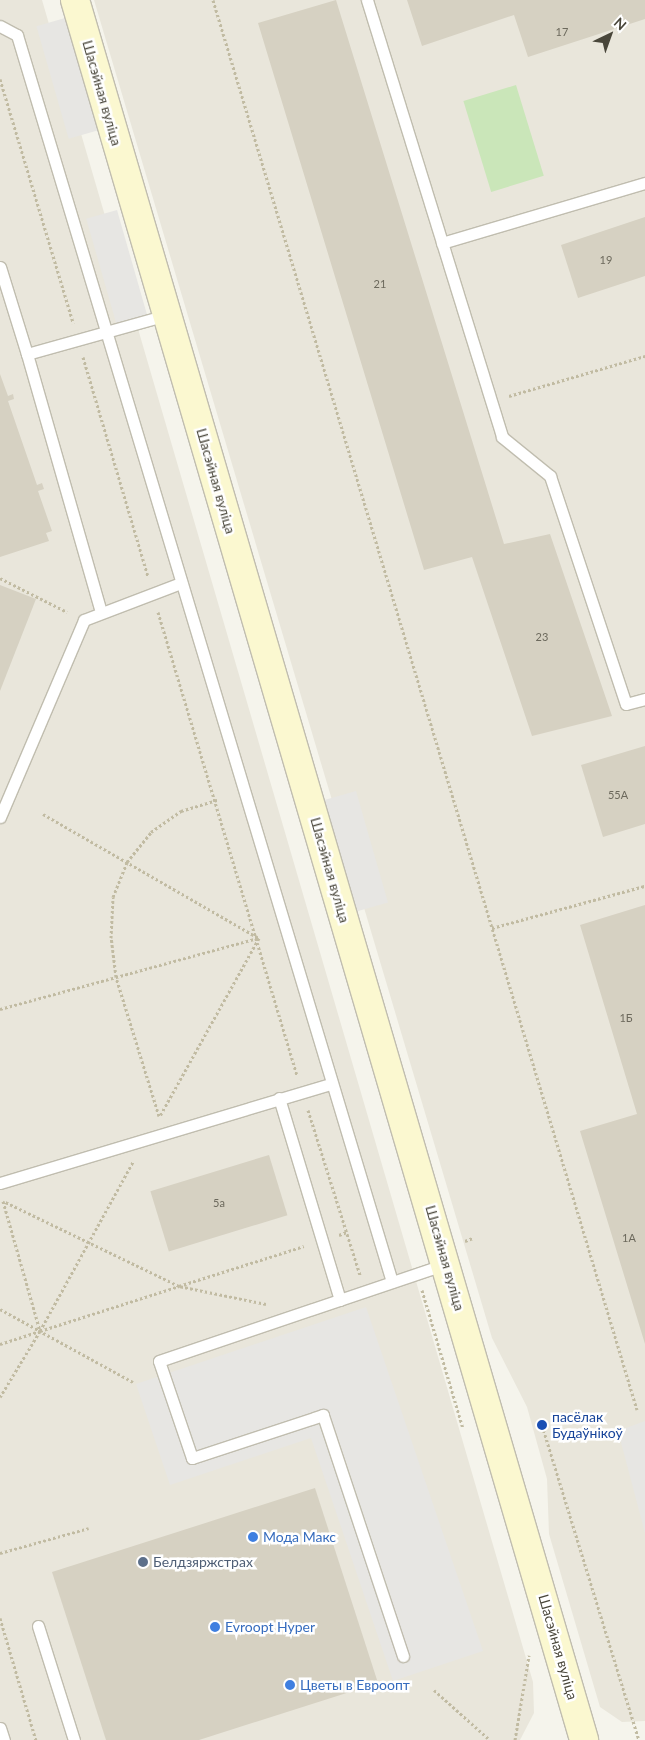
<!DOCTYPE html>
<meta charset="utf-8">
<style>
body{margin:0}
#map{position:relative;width:645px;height:1740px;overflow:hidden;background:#f5f4ec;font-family:Lato,sans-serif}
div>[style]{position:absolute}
.residential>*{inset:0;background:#e9e6db}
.green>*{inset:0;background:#cae6b9;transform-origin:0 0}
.parking>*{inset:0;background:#e7e6e3;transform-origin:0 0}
.building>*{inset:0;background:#d6d1c2;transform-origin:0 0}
.path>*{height:3px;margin-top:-1.5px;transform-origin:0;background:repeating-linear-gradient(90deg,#c1bba2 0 2.5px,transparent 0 5px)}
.roads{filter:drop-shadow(1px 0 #c0bdaf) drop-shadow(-1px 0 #c0bdaf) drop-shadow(0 1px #c0bdaf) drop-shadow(0 -1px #c0bdaf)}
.service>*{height:11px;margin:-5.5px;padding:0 5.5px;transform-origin:5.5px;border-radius:5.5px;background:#fff}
.secondary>*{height:28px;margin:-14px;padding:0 14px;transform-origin:14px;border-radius:14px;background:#fbf8d0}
.dots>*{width:14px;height:14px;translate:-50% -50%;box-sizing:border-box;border:2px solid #fff;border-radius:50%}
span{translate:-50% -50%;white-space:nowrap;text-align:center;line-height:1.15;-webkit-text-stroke:5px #fff;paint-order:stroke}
.number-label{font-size:11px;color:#6c695c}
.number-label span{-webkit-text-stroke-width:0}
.street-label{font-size:14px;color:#49463a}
.transit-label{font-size:14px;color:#164399}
.left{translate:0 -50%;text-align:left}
.shop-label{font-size:14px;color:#366cbe}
.service-label{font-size:14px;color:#4e5e75}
.north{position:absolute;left:585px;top:10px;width:50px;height:50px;-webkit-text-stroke:4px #fff;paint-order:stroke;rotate:42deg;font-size:14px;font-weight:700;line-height:20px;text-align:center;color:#49463a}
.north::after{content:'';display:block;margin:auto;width:18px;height:22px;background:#49463a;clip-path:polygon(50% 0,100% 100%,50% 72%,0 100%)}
</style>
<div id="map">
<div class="residential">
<i style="clip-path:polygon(0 0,42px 0,533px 1682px,534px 1713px,520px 1740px,0 1740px)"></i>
<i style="clip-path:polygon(94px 0,645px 0,645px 1721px,622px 1722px,600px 1707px,549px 1534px,547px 1479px,527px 1407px,492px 1338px)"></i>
</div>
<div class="green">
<i style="left:516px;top:85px;width:95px;height:55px;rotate:73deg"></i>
</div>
<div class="parking">
<i style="left:72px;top:16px;width:117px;height:37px;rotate:74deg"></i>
<i style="left:117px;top:210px;width:116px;height:32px;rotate:74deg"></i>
<i style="left:356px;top:791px;width:116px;height:41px;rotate:74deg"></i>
<i style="clip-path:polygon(366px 1307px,483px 1651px,393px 1681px,311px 1438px,170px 1485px,136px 1384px)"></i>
<i style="clip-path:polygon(645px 1421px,645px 1533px,618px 1431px)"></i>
</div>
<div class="building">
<i style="clip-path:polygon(336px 0,504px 544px,550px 534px,612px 716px,532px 736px,472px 557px,424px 570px,258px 23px)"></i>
<i style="clip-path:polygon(407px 0,645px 0,645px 19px,528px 57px,514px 15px,422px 46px)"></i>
<i style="clip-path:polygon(645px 217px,645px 276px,578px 298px,561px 245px)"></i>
<i style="clip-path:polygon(0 374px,8px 396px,13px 394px,14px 399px,8px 401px,37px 485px,42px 483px,44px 489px,38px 491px,52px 531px,46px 533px,49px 541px,0 557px)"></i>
<i style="clip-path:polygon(0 585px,36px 599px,0 691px)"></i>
<i style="clip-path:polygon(645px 746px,645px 824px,603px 837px,581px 765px)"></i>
<i style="clip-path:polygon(645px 905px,645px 1344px,580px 1131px,637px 1114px,580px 925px)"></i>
<i style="left:269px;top:1155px;width:63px;height:124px;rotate:73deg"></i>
<i style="clip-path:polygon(315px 1488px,378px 1683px,199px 1740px,106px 1740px,52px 1572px)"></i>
</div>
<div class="path">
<i style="left:213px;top:0;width:1472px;rotate:73.26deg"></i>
<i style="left:0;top:79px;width:255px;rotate:73.3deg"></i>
<i style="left:83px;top:357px;width:229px;rotate:73.5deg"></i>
<i style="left:509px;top:396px;width:142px;rotate:-16.4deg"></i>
<i style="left:0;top:578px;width:75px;rotate:26.9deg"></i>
<i style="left:158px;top:612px;width:483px;rotate:73.3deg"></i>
<i style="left:43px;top:814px;width:249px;rotate:29.9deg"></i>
<i style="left:259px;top:938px;width:204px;rotate:119.1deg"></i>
<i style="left:492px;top:928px;width:159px;rotate:-15.4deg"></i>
<i style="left:0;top:1009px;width:268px;rotate:-15.4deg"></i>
<i style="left:308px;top:1110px;width:173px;rotate:72.5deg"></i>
<i style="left:159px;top:1116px;width:145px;rotate:-107.2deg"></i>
<i style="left:116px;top:977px;width:39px;rotate:-97deg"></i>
<i style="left:111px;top:938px;width:41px;rotate:-87.2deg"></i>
<i style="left:113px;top:897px;width:38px;rotate:-68deg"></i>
<i style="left:127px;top:862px;width:38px;rotate:-51deg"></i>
<i style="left:151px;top:832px;width:37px;rotate:-35deg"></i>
<i style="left:181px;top:811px;width:38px;rotate:-17deg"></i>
<i style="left:339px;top:1235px;width:9px;rotate:-21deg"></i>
<i style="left:465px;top:1241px;width:9px;rotate:-21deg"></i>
<i style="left:422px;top:1290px;width:144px;rotate:73.5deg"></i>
<i style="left:266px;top:1304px;width:89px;rotate:-168.3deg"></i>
<i style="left:179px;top:1286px;width:195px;rotate:-154.2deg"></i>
<i style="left:3px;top:1201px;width:135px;rotate:74.1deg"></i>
<i style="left:40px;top:1331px;width:146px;rotate:-17.9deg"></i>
<i style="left:179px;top:1286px;width:131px;rotate:-17.7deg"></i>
<i style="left:0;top:1309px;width:46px;rotate:28.8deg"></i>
<i style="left:0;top:1344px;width:42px;rotate:-18deg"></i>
<i style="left:40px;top:1331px;width:77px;rotate:121.2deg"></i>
<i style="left:133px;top:1382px;width:106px;rotate:-151.3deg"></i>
<i style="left:40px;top:1331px;width:193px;rotate:-61.2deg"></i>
<i style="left:542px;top:1425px;width:330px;rotate:72.9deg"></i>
<i style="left:0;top:1553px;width:92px;rotate:-15.7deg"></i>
<i style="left:0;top:1618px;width:127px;rotate:73.6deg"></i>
<i style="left:434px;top:1690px;width:75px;rotate:41.8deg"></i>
<i style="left:515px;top:1740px;width:86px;rotate:-80.6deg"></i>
</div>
<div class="roads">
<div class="service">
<i style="left:367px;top:0;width:457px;rotate:72.8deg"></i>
<i style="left:502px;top:437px;width:62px;rotate:39.1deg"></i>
<i style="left:550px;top:476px;width:240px;rotate:71.6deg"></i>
<i style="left:626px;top:704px;width:20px;rotate:-15deg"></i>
<i style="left:0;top:26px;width:19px;rotate:28deg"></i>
<i style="left:17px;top:35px;width:1302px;rotate:73.26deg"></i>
<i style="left:442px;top:243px;width:212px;rotate:-16.5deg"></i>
<i style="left:0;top:267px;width:91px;rotate:72.8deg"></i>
<i style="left:27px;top:354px;width:145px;rotate:-15.6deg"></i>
<i style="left:27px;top:354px;width:268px;rotate:74deg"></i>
<i style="left:0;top:817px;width:214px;rotate:-66.9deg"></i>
<i style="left:84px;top:620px;width:104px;rotate:-20.9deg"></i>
<i style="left:279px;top:1098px;width:211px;rotate:73.2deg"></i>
<i style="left:0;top:1183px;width:344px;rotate:-16.7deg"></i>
<i style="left:38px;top:1626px;width:120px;rotate:72.5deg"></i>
<i style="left:403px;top:1656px;width:254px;rotate:-108.4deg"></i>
<i style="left:323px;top:1415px;width:138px;rotate:161.8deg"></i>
<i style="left:192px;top:1458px;width:102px;rotate:-108.8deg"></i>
<i style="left:159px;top:1361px;width:302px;rotate:-18.7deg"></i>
<i style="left:0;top:1728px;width:13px;rotate:72deg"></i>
</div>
<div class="secondary">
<i style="left:75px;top:0;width:1813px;rotate:73.69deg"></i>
</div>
</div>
<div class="dots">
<i style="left:542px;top:1425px;background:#1a4fb4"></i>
<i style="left:253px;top:1537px;background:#3f7fe0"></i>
<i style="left:143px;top:1562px;background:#5c6f8a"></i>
<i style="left:215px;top:1627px;background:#3f7fe0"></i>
<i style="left:290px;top:1685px;background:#3f7fe0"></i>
</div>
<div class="number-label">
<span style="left:562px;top:32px">17</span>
<span style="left:606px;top:260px">19</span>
<span style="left:380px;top:284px">21</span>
<span style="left:542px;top:637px">23</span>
<span style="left:618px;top:795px">55А</span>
<span style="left:626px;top:1018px">1Б</span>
<span style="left:219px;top:1203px">5а</span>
<span style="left:629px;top:1238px">1А</span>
</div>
<div class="street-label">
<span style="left:102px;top:93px;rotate:74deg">Шасэйная вуліца</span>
<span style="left:216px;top:481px;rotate:74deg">Шасэйная вуліца</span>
<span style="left:330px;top:870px;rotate:74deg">Шасэйная вуліца</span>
<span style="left:445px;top:1258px;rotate:74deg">Шасэйная вуліца</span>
<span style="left:558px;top:1647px;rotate:74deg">Шасэйная вуліца</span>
</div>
<div class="transit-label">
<span class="left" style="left:552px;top:1425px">пасёлак<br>Будаўнікоў</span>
</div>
<div class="shop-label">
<span class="left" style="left:263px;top:1537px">Мода Макс</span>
<span class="left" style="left:225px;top:1627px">Evroopt Hyper</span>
<span class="left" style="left:300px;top:1685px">Цветы в Евроопт</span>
</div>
<div class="service-label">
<span class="left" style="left:153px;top:1562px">Белдзяржстрах</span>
</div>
<div class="north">N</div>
</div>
